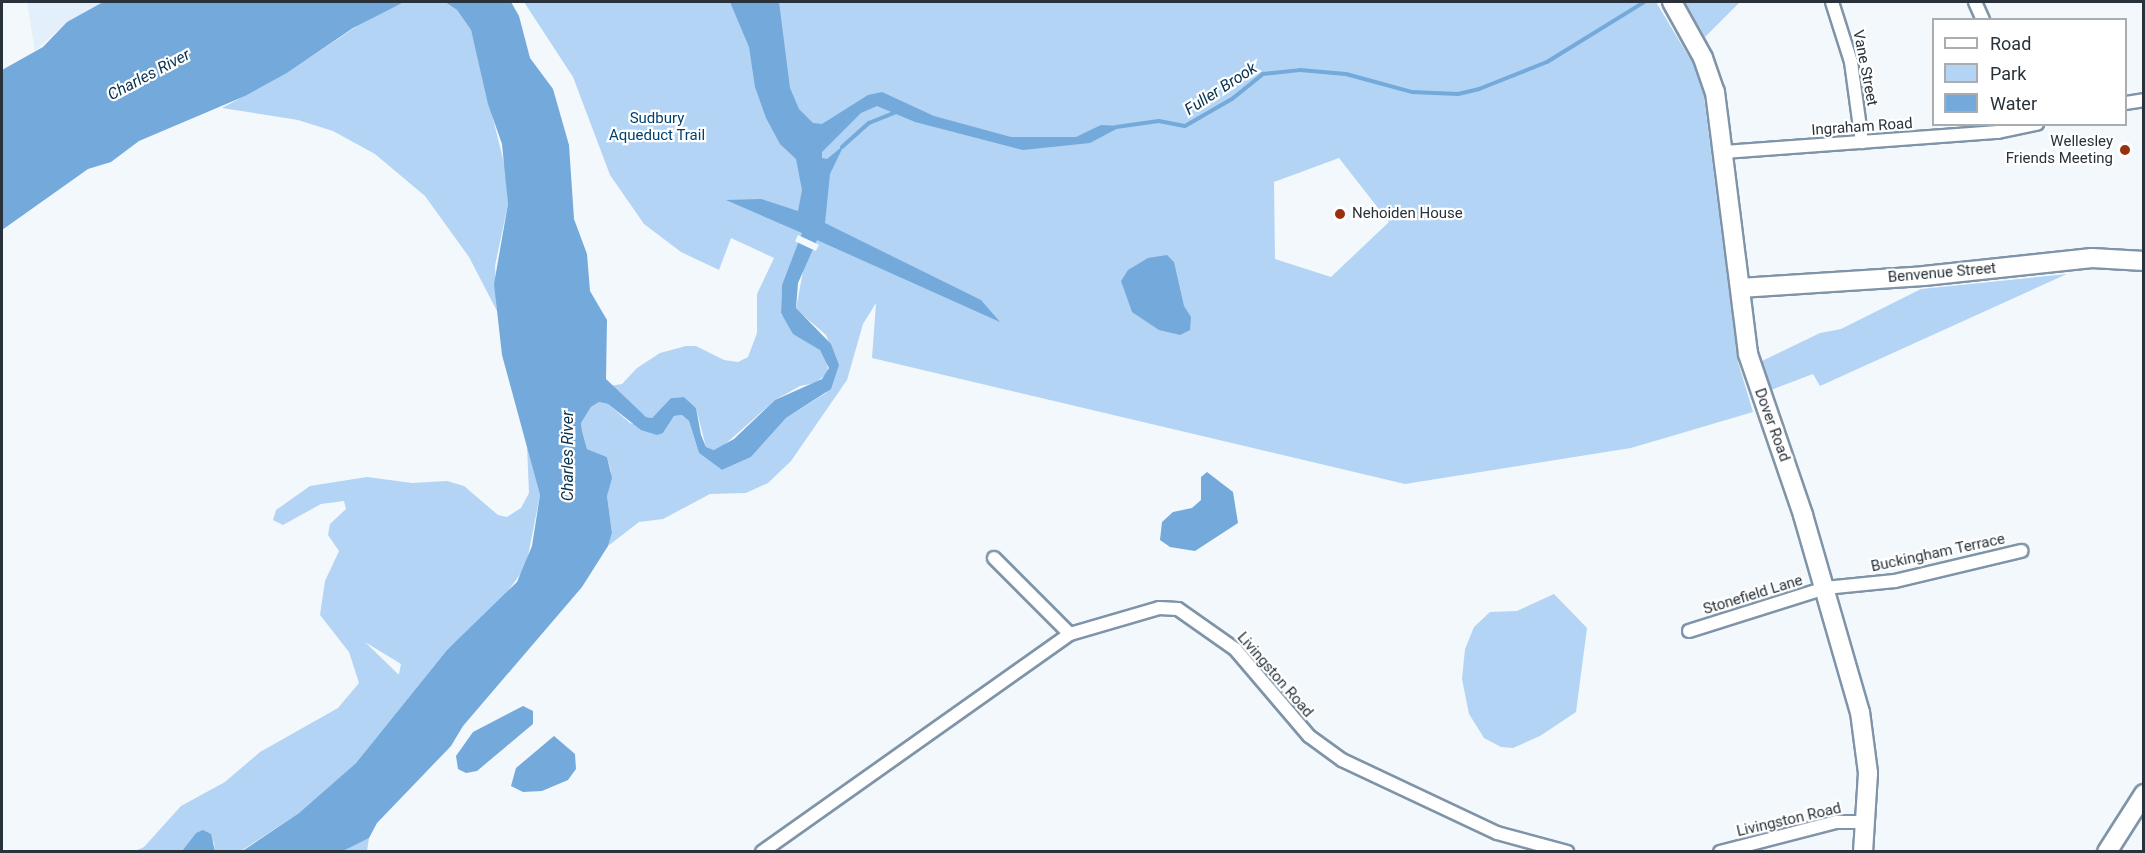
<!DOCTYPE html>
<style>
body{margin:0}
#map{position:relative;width:2145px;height:853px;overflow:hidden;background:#f3f8fc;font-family:Roboto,sans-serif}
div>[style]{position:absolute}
.built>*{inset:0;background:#e3effa}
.green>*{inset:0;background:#b3d4f4}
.water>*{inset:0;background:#74a9db}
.pier>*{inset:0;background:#f3f8fc;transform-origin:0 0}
.stream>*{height:4px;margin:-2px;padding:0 2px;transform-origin:2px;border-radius:2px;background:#74a9db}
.roads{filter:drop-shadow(2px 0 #7f94a8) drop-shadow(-2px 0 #7f94a8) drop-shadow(0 2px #7f94a8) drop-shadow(0 -2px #7f94a8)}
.street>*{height:12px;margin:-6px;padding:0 6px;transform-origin:6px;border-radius:6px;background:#fff}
.secondary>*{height:18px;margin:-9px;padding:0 9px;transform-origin:9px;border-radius:9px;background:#fff}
.dots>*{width:16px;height:16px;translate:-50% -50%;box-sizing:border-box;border:3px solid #fff;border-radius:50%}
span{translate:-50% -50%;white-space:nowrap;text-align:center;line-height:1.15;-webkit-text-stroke:4.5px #fff;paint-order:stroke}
.street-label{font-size:15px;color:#29323a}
.park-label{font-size:15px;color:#00416f}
.poi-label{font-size:15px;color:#29323a}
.right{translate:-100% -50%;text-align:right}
.left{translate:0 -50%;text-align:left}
.water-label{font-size:16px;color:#073151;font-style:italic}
.frame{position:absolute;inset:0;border:3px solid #29323a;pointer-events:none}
.legend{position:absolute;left:1932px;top:18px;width:195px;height:108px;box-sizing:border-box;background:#fff;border:2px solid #a9adb0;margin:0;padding:8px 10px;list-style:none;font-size:18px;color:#29323a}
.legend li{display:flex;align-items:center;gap:12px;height:30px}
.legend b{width:30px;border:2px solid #a9adb0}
</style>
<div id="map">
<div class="built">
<i style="clip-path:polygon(27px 2px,103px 2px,67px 22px,35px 51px)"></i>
</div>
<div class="green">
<i style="clip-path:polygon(404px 2px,445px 2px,457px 10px,471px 30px,505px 167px,508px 204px,495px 266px,497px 311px,469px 257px,425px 196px,375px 154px,333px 131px,298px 120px,222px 108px,287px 73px,369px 18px)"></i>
<i style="clip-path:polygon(evenodd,524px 2px,1656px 2px,1692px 62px,1703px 89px,1738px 362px,1753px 412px,1631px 448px,1405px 484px,872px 358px,876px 303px,863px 324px,847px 380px,791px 461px,768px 483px,746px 493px,710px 494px,663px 519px,639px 522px,608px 546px,612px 533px,607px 496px,611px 471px,607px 457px,587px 449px,582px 431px,581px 423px,591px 407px,599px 402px,608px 404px,630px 423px,663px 433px,674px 416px,682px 415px,689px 421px,699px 453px,722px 470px,751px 457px,786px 418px,826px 393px,838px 365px,826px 335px,796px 309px,803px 271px,789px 268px,782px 285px,781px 314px,820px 350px,827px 359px,828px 373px,815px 383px,800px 386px,775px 400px,722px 447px,714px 450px,706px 447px,696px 408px,684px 397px,671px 398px,652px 418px,646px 417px,610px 386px,622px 384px,637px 368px,660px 353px,686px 346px,696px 346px,724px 360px,738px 362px,748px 357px,757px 333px,757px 294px,774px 258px,731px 238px,719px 270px,681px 252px,644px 224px,610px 175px,573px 77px,524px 2px,1339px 158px,1389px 222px,1331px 277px,1275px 259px,1274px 182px,1339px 158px)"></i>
<i style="clip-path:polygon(1685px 2px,1740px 2px,1705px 37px)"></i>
<i style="clip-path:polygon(2067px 274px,1820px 386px,1813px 374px,1771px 390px,1762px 361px,1820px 333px,1841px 329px,1921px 289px)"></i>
<i style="clip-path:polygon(evenodd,527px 446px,540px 495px,526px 566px,500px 602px,447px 650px,356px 763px,299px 813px,241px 851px,215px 851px,214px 842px,196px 833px,182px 851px,133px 852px,144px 847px,181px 806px,225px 782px,260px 752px,338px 708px,359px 683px,349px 652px,320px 615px,325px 581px,339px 551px,328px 535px,330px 524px,346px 509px,344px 501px,321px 504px,283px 525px,273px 520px,276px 510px,310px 486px,367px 477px,412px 483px,447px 481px,464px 486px,498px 515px,507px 517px,521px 508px,529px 493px,527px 446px,365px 642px,401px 664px,399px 674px,398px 674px,365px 642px)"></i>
<i style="clip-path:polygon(1554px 594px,1587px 628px,1576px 712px,1540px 736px,1513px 748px,1501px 747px,1484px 738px,1469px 714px,1462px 679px,1465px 649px,1474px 627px,1490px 612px,1517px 611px)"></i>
<i style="clip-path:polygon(369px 838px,367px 851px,343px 852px,351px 846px)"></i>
</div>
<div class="water">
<i style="clip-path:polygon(103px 2px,404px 2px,353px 28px,287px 73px,245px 96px,139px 141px,111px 162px,88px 169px,2px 230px,2px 70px,43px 47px,67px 22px)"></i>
<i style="clip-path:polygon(445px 2px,511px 2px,519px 16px,530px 58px,553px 89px,569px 145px,574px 219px,587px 254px,590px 291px,607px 320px,606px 379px,646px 417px,652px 418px,671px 398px,684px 397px,696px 408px,701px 435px,706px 447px,714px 450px,734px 439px,775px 400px,822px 379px,829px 368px,820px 350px,793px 334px,781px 313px,782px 285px,802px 233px,726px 200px,761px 199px,798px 211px,802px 190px,796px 159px,780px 144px,766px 118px,755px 87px,749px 47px,730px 2px,779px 2px,790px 88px,799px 109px,813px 123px,822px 124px,868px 95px,882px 92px,934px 116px,1011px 137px,1076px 137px,1101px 125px,1122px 126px,1090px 143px,1023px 150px,915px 122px,877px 106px,861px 113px,822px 152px,822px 158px,827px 159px,844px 145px,830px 174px,825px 223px,981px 300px,1000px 322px,817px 240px,798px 283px,796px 308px,831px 344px,839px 365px,831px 389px,786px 418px,751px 457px,722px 470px,699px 453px,689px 421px,682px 415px,674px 416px,663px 433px,657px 435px,641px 430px,608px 404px,599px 402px,591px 407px,581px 423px,582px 431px,587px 449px,607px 457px,612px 478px,607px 496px,612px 533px,608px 546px,582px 587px,463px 726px,451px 746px,377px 823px,369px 838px,343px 851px,241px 852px,299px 813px,356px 763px,447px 650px,517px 582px,532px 546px,540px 495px,502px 355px,494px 284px,508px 204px,502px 144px,488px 104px,471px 30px,457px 10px)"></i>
<i style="clip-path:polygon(1167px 255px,1174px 262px,1184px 306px,1191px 317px,1190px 330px,1180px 335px,1159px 330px,1132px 312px,1121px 281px,1128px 270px,1148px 258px)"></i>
<i style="clip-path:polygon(1207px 472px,1233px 492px,1238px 523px,1195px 551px,1170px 547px,1160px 540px,1162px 522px,1173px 512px,1192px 508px,1201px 500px,1201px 477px)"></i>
<i style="clip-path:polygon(523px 706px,533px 711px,533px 724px,477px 771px,466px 773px,458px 769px,456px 756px,473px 732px)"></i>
<i style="clip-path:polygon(554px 736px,575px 754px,576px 769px,568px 780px,542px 791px,523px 792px,511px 786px,516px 768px)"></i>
<i style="clip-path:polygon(203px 830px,211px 834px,215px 851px,182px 851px,196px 833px)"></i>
</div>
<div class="pier">
<i style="left:798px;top:235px;width:23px;height:7px;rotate:25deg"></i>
</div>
<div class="stream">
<i style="left:1116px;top:127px;width:43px;rotate:-7.9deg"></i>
<i style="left:1159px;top:121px;width:26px;rotate:11deg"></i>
<i style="left:1185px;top:126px;width:54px;rotate:-29.9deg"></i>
<i style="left:1232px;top:99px;width:40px;rotate:-39deg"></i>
<i style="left:1263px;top:74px;width:37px;rotate:-6deg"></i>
<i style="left:1300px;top:70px;width:46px;rotate:5deg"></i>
<i style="left:1346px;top:74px;width:68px;rotate:15.3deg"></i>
<i style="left:1412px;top:92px;width:46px;rotate:2.5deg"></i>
<i style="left:1458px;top:94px;width:22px;rotate:-13deg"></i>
<i style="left:1479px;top:89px;width:73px;rotate:-21.7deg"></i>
<i style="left:1547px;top:62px;width:114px;rotate:-31.7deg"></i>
<i style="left:842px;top:147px;width:36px;rotate:-42deg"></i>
<i style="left:869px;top:123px;width:31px;rotate:-22deg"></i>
</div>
<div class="roads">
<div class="street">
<i style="left:1832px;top:2px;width:63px;rotate:72.4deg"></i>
<i style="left:1851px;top:62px;width:81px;rotate:82.2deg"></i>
<i style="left:1975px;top:2px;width:20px;rotate:66deg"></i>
<i style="left:2126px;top:103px;width:18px;rotate:-9deg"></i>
<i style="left:1724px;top:152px;width:275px;rotate:-4.2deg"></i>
<i style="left:1998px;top:132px;width:40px;rotate:-12deg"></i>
<i style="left:994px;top:558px;width:107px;rotate:45deg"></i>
<i style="left:1689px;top:631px;width:143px;rotate:-17.5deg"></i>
<i style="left:1825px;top:588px;width:70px;rotate:-5.7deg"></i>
<i style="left:1895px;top:581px;width:130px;rotate:-13.4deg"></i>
<i style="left:762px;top:852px;width:377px;rotate:-35.3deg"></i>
<i style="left:1070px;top:634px;width:93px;rotate:-16.3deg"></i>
<i style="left:1159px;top:608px;width:19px;rotate:3deg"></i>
<i style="left:1178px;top:609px;width:70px;rotate:35.1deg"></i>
<i style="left:1235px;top:649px;width:114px;rotate:49.6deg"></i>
<i style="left:1309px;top:736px;width:41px;rotate:36deg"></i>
<i style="left:1342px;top:760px;width:171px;rotate:25.2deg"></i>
<i style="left:1497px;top:833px;width:73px;rotate:15.2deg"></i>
<i style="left:1720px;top:852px;width:120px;rotate:-14.5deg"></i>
<i style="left:1836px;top:822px;width:29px"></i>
</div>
<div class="secondary">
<i style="left:1672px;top:2px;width:64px;rotate:61deg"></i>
<i style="left:1703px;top:58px;width:36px;rotate:71deg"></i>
<i style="left:1715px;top:92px;width:264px;rotate:82.8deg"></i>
<i style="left:1748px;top:354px;width:170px;rotate:71.1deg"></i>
<i style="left:1803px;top:515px;width:205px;rotate:73.9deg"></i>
<i style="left:1860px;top:712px;width:62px;rotate:82.5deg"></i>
<i style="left:1868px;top:773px;width:79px;rotate:93.6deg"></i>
<i style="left:1740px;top:288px;width:184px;rotate:-3.7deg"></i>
<i style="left:1924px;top:276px;width:169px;rotate:-6.1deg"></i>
<i style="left:2092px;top:258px;width:52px;rotate:3.3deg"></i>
<i style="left:2107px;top:852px;width:69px;rotate:-57.5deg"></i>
</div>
</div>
<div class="dots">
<i style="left:2125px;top:150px;background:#98310d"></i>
<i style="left:1340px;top:214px;background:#98310d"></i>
</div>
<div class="street-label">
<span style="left:1865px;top:68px;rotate:79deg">Vane Street</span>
<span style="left:1862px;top:127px;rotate:-4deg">Ingraham Road</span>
<span style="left:1942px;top:273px;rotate:-5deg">Benvenue Street</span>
<span style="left:1772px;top:425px;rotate:70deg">Dover Road</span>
<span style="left:1938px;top:553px;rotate:-12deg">Buckingham Terrace</span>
<span style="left:1753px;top:595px;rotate:-17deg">Stonefield Lane</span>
<span style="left:1275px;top:675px;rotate:49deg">Livingston Road</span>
<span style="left:1789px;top:820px;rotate:-13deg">Livingston Road</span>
</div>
<div class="park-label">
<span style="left:657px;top:127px">Sudbury<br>Aqueduct Trail</span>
</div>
<div class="poi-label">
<span class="right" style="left:2113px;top:150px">Wellesley<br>Friends Meeting</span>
<span class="left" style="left:1352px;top:214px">Nehoiden House</span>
</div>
<div class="water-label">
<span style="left:149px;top:75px;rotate:-28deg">Charles River</span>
<span style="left:1221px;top:89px;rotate:-33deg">Fuller Brook</span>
<span style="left:568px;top:456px;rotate:-90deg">Charles River</span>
</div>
<div class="frame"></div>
<ul class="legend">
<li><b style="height:8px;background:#fff"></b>Road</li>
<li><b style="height:16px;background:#b3d4f4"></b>Park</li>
<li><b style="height:16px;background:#74a9db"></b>Water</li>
</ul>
</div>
